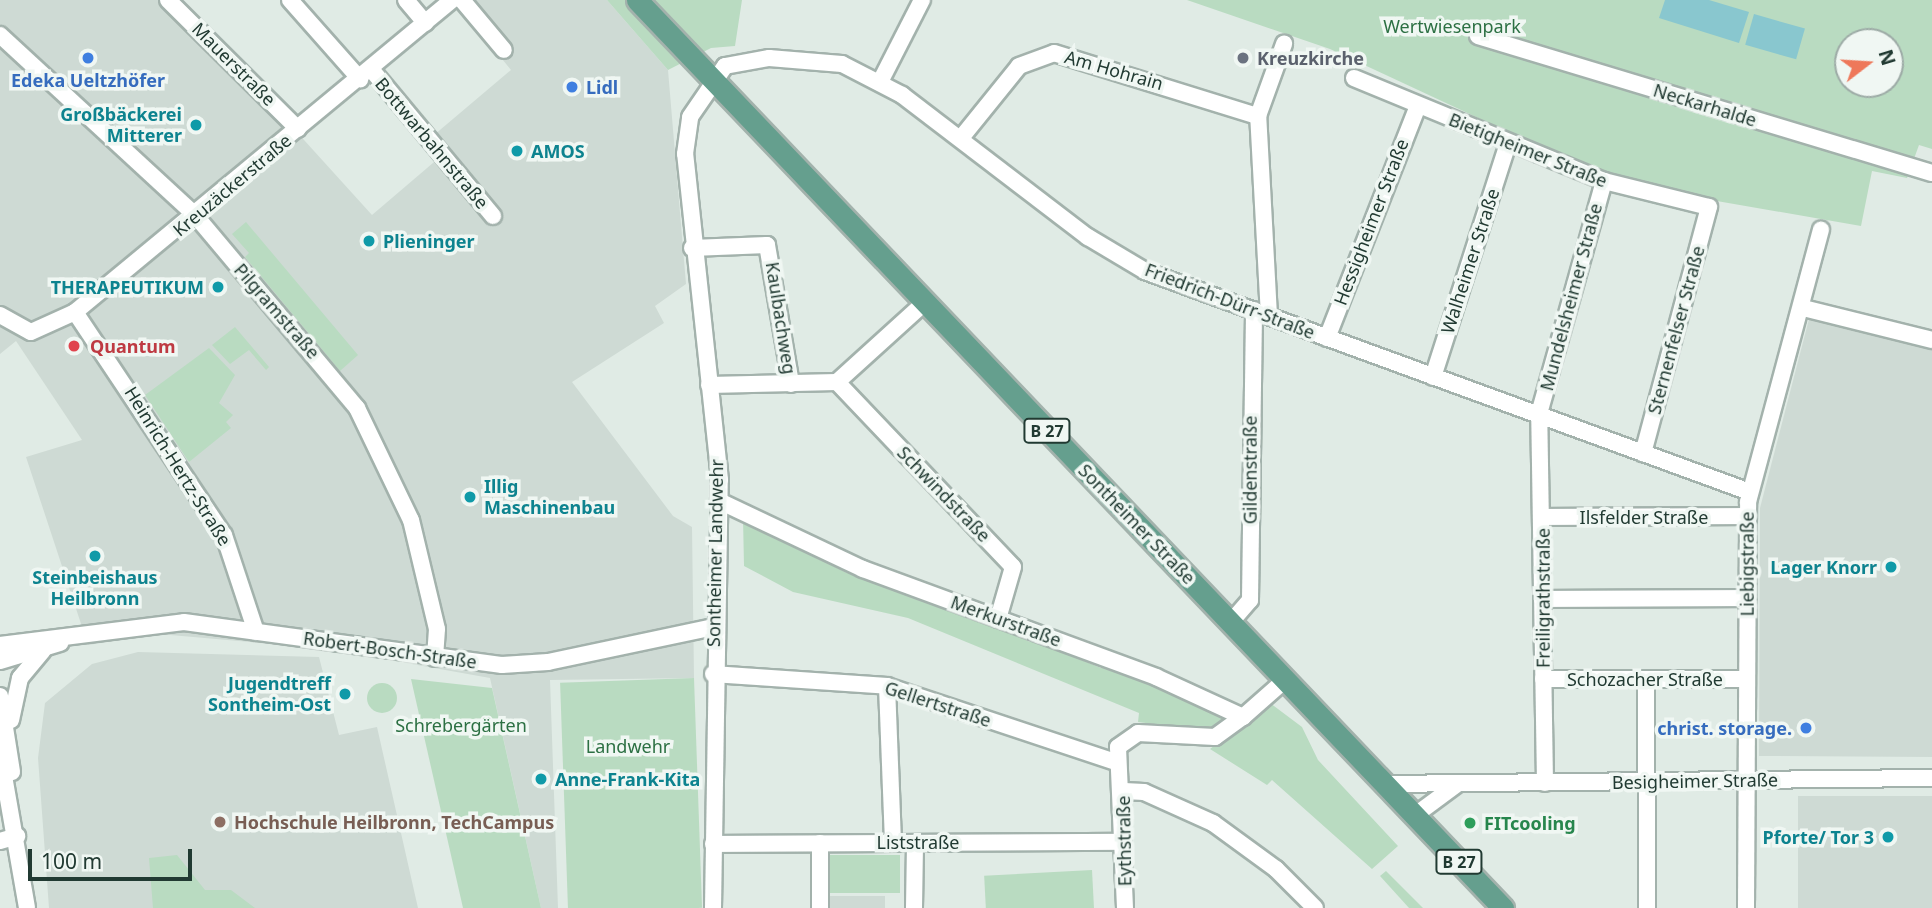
<!DOCTYPE html>
<meta charset="utf-8">
<style>
body{margin:0}
#map{position:relative;width:1932px;height:908px;overflow:hidden;background:#e0ebe5;font-family:"Noto Sans",sans-serif}
div>[style]{position:absolute}
.built>*{inset:0;background:#cedad4;transform-origin:0 0}
.green>*{inset:0;background:#b9dbc1;transform-origin:0 0}
.round{border-radius:50%}
.water>*{inset:0;background:#89c7cf;transform-origin:0 0}
.roads{filter:drop-shadow(2px 0 #a3b2ac) drop-shadow(-2px 0 #a3b2ac) drop-shadow(0 2px #a3b2ac) drop-shadow(0 -2px #a3b2ac)}
.minor>*{height:16px;margin:-8px;padding:0 8px;transform-origin:8px;border-radius:8px;background:#fff}
.major>*{height:21px;margin:-10.5px;padding:0 10.5px;transform-origin:10.5px;border-radius:10.5px;background:#659f8e}
.dots>*{width:19px;height:19px;translate:-50% -50%;box-sizing:border-box;border:4px solid #f0f7f3;border-radius:50%}
span{translate:-50% -50%;white-space:nowrap;text-align:center;line-height:1.15;-webkit-text-stroke:7px #f0f7f3;paint-order:stroke}
.shield-label span{padding:2px 5px;background:#f0f7f3;border:2px solid;border-radius:5px;-webkit-text-stroke-width:0}
.shield-label{font-size:16px;color:#213a32;font-weight:700}
.park-label{font-size:18px;color:#2c7043}
.worship-label{font-size:18px;color:#5b616d;font-weight:700}
.left{translate:0 -50%;text-align:left}
.street-label{font-size:18px;color:#213a32}
.shop-label{font-size:18px;color:#366cbe;font-weight:700}
.right{translate:-100% -50%;text-align:right}
.culture-label{font-size:18px;color:#0d838f;font-weight:700}
.health-label{font-size:18px;color:#be3a42;font-weight:700}
.education-label{font-size:18px;color:#785e54;font-weight:700}
.leisure-label{font-size:18px;color:#27864d;font-weight:700}
.north{position:absolute;left:1834px;top:28px;width:70px;height:70px;box-sizing:border-box;background:#f0f7f3;border:2px solid #9daba6;border-radius:50%;rotate:73deg;font-size:19px;font-weight:700;line-height:28px;text-align:center;color:#213a32}
.north::after{content:'';display:block;margin:auto;width:24px;height:32px;background:#ee785a;clip-path:polygon(50% 0,100% 100%,50% 72%,0 100%)}
.scale{position:absolute;left:28px;top:849px;width:164px;height:32px;box-sizing:border-box;border:4px solid #213a32;border-top:0;padding-left:9px;font-size:21px;line-height:24px;white-space:nowrap;color:#213a32;-webkit-text-stroke:5px #f0f7f3;paint-order:stroke}
</style>
<div id="map">
<div class="built">
<i style="clip-path:polygon(0 0,161px 0,285px 119px,372px 215px,447px 151px,434px 135px,511px 70px,454px 0,607px 0,668px 70px,686px 284px,655px 306px,664px 323px,572px 382px,673px 516px,692px 527px,694px 678px,550px 680px,558px 908px,541px 908px,490px 678px,328px 649px,159px 634px,88px 645px,26px 457px,82px 440px,16px 341px,0 354px)"></i>
<i style="clip-path:polygon(1809px 319px,1932px 349px,1932px 757px,1759px 756px,1760px 508px)"></i>
<i style="clip-path:polygon(138px 652px,319px 657px,339px 735px,377px 727px,418px 908px,49px 908px,38px 758px,45px 703px,92px 664px)"></i>
<i style="left:1932px;top:796px;width:112px;height:134px;rotate:90deg"></i>
<i style="left:825px;top:896px;width:60px;height:12px"></i>
</div>
<div class="green">
<i style="clip-path:polygon(607px 0,742px 0,735px 46px,711px 48px,668px 70px)"></i>
<i style="clip-path:polygon(evenodd,1187px 0,1932px 0,1932px 149px,1919px 145px,1907px 178px,1872px 171px,1861px 226px,1711px 200px,1592px 171px,1330px 49px,1187px 0,1848px 42px,1890px 42px,1890px 84px,1848px 84px,1848px 42px)"></i>
<i style="clip-path:polygon(246px 222px,358px 355px,340px 371px,245px 257px,249px 253px,232px 234px)"></i>
<i style="clip-path:polygon(235px 327px,269px 367px,266px 370px,249px 350px,230px 364px,212px 345px)"></i>
<i style="clip-path:polygon(209px 348px,235px 375px,219px 403px,233px 415px,226px 422px,231px 428px,189px 462px,145px 395px)"></i>
<i style="clip-path:polygon(743px 518px,847px 573px,850px 568px,971px 620px,974px 616px,1030px 642px,1032px 637px,1086px 655px,1084px 661px,1101px 668px,1103px 663px,1230px 715px,1226px 725px,1201px 730px,1138px 722px,1139px 713px,908px 618px,793px 592px,744px 566px)"></i>
<i style="left:694px;top:678px;width:230px;height:134px;rotate:88deg"></i>
<i style="clip-path:polygon(411px 679px,492px 688px,541px 908px,463px 908px)"></i>
<i class="round" style="left:367px;top:683px;width:30px;height:30px"></i>
<i style="clip-path:polygon(1270px 703px,1302px 727px,1318px 760px,1398px 846px,1372px 869px,1272px 780px,1267px 785px,1210px 749px)"></i>
<i style="clip-path:polygon(177px 855px,205px 890px,231px 890px,255px 908px,153px 908px,149px 858px)"></i>
<i style="left:829px;top:855px;width:71px;height:38px"></i>
<i style="left:1092px;top:870px;width:38px;height:108px;rotate:87deg"></i>
<i style="clip-path:polygon(1386px 871px,1423px 908px,1409px 908px,1380px 876px)"></i>
</div>
<div class="water">
<i style="clip-path:polygon(1665px 0,1709px 0,1749px 12px,1739px 43px,1659px 18px)"></i>
<i style="left:1754px;top:14px;width:53px;height:32px;rotate:16deg"></i>
</div>
<div class="roads">
<div class="minor">
<i style="left:168px;top:0;width:183px;rotate:44.8deg"></i>
<i style="left:290px;top:0;width:106px;rotate:48.5deg"></i>
<i style="left:406px;top:0;width:30px;rotate:50deg"></i>
<i style="left:462px;top:0;width:65px;rotate:50deg"></i>
<i style="left:0;top:35px;width:265px;rotate:42.7deg"></i>
<i style="left:195px;top:215px;width:252px;rotate:50deg"></i>
<i style="left:357px;top:408px;width:124px;rotate:64.3deg"></i>
<i style="left:411px;top:520px;width:112px;rotate:76.6deg"></i>
<i style="left:437px;top:629px;width:29px;rotate:94deg"></i>
<i style="left:1478px;top:36px;width:474px;rotate:16.8deg"></i>
<i style="left:371px;top:69px;width:191px;rotate:50.3deg"></i>
<i style="left:1354px;top:78px;width:270px;rotate:22.4deg"></i>
<i style="left:1604px;top:181px;width:108px;rotate:13.9deg"></i>
<i style="left:1709px;top:207px;width:255px;rotate:105deg"></i>
<i style="left:880px;top:82px;width:92px;rotate:-62.9deg"></i>
<i style="left:961px;top:138px;width:92px;rotate:-51.1deg"></i>
<i style="left:1019px;top:66px;width:37px;rotate:-20deg"></i>
<i style="left:1054px;top:53px;width:214px;rotate:17.2deg"></i>
<i style="left:692px;top:248px;width:75px;rotate:-2.3deg"></i>
<i style="left:767px;top:245px;width:141px;rotate:80.2deg"></i>
<i style="left:1803px;top:308px;width:133px;rotate:13.9deg"></i>
<i style="left:75px;top:312px;width:268px;rotate:56.3deg"></i>
<i style="left:224px;top:535px;width:102px;rotate:71.7deg"></i>
<i style="left:0;top:315px;width:35px;rotate:29deg"></i>
<i style="left:31px;top:332px;width:48px;rotate:-24.4deg"></i>
<i style="left:75px;top:312px;width:489px;rotate:-39.6deg"></i>
<i style="left:1269px;top:316px;width:200px;rotate:-93.1deg"></i>
<i style="left:1258px;top:116px;width:77px;rotate:-70.1deg"></i>
<i style="left:1327px;top:338px;width:247px;rotate:-68.6deg"></i>
<i style="left:1433px;top:377px;width:245px;rotate:-72.2deg"></i>
<i style="left:837px;top:382px;width:255px;rotate:46.4deg"></i>
<i style="left:1013px;top:567px;width:54px;rotate:106.1deg"></i>
<i style="left:709px;top:385px;width:128px;rotate:-1.3deg"></i>
<i style="left:837px;top:382px;width:118px;rotate:-42.2deg"></i>
<i style="left:719px;top:501px;width:159px;rotate:25.3deg"></i>
<i style="left:863px;top:569px;width:312px;rotate:20.2deg"></i>
<i style="left:1156px;top:677px;width:96px;rotate:24.7deg"></i>
<i style="left:1243px;top:717px;width:56px;rotate:-41.4deg"></i>
<i style="left:1542px;top:517px;width:204px;rotate:-0.3deg"></i>
<i style="left:1542px;top:599px;width:205px;rotate:-0.3deg"></i>
<i style="left:1231px;top:622px;width:29px;rotate:-49deg"></i>
<i style="left:1250px;top:600px;width:290px;rotate:-89.2deg"></i>
<i style="left:0;top:645px;width:185px;rotate:-7.1deg"></i>
<i style="left:184px;top:622px;width:321px;rotate:7.7deg"></i>
<i style="left:502px;top:665px;width:46px;rotate:-3.7deg"></i>
<i style="left:548px;top:662px;width:170px;rotate:-11.9deg"></i>
<i style="left:0;top:661px;width:63px;rotate:-16.7deg"></i>
<i style="left:713px;top:674px;width:174px;rotate:3.9deg"></i>
<i style="left:887px;top:686px;width:240px;rotate:18.4deg"></i>
<i style="left:1543px;top:679px;width:204px"></i>
<i style="left:1646px;top:680px;width:228px;rotate:89.7deg"></i>
<i style="left:887px;top:686px;width:156px;rotate:87.8deg"></i>
<i style="left:0;top:696px;width:77px;rotate:81deg"></i>
<i style="left:11px;top:720px;width:43px;rotate:-77.9deg"></i>
<i style="left:20px;top:678px;width:35px;rotate:-50deg"></i>
<i style="left:0;top:753px;width:157px;rotate:80.1deg"></i>
<i style="left:1545px;top:783px;width:369px;rotate:-90.9deg"></i>
<i style="left:1539px;top:414px;width:242px;rotate:-74.4deg"></i>
<i style="left:1382px;top:784px;width:550px;rotate:-0.63deg"></i>
<i style="left:1124px;top:791px;width:20px;rotate:3deg"></i>
<i style="left:1144px;top:792px;width:76px;rotate:24.2deg"></i>
<i style="left:1213px;top:823px;width:78px;rotate:36.1deg"></i>
<i style="left:1276px;top:869px;width:55px;rotate:45deg"></i>
<i style="left:1414px;top:816px;width:52px;rotate:-36.4deg"></i>
<i style="left:0;top:841px;width:18px;rotate:-16deg"></i>
<i style="left:713px;top:844px;width:410px;rotate:-0.3deg"></i>
<i style="left:713px;top:908px;width:428px;rotate:-89.1deg"></i>
<i style="left:720px;top:480px;width:328px;rotate:-96.1deg"></i>
<i style="left:685px;top:154px;width:37px;rotate:-82deg"></i>
<i style="left:690px;top:117px;width:62px;rotate:-55.5deg"></i>
<i style="left:725px;top:66px;width:45px;rotate:-10.3deg"></i>
<i style="left:769px;top:58px;width:73px;rotate:4.7deg"></i>
<i style="left:842px;top:64px;width:68px;rotate:27.3deg"></i>
<i style="left:902px;top:95px;width:234px;rotate:37.4deg"></i>
<i style="left:1088px;top:237px;width:66px;rotate:30.8deg"></i>
<i style="left:1145px;top:271px;width:644px;rotate:20.07deg"></i>
<i style="left:820px;top:908px;width:65px;rotate:-90deg"></i>
<i style="left:914px;top:908px;width:65px;rotate:-89.1deg"></i>
<i style="left:1125px;top:908px;width:161px;rotate:-92.5deg"></i>
<i style="left:1118px;top:747px;width:24px;rotate:-35deg"></i>
<i style="left:1138px;top:733px;width:77px;rotate:3deg"></i>
<i style="left:1215px;top:737px;width:34px;rotate:-36deg"></i>
<i style="left:1746px;top:908px;width:406px;rotate:-89.7deg"></i>
<i style="left:1748px;top:502px;width:282px;rotate:-75deg"></i>
</div>
<div class="major">
<i style="left:637px;top:0;width:1255px;rotate:46.36deg"></i>
</div>
</div>
<div class="dots">
<i style="left:88px;top:58px;background:#3f7fe0"></i>
<i style="left:1243px;top:58px;background:#6b7280"></i>
<i style="left:572px;top:87px;background:#3f7fe0"></i>
<i style="left:196px;top:125px;background:#0f9aa8"></i>
<i style="left:517px;top:151px;background:#0f9aa8"></i>
<i style="left:369px;top:241px;background:#0f9aa8"></i>
<i style="left:218px;top:287px;background:#0f9aa8"></i>
<i style="left:74px;top:346px;background:#e0444e"></i>
<i style="left:470px;top:497px;background:#0f9aa8"></i>
<i style="left:95px;top:556px;background:#0f9aa8"></i>
<i style="left:1891px;top:567px;background:#0f9aa8"></i>
<i style="left:345px;top:694px;background:#0f9aa8"></i>
<i style="left:1806px;top:728px;background:#3f7fe0"></i>
<i style="left:541px;top:779px;background:#0f9aa8"></i>
<i style="left:220px;top:822px;background:#8d6e63"></i>
<i style="left:1470px;top:823px;background:#2e9e5b"></i>
<i style="left:1888px;top:837px;background:#0f9aa8"></i>
</div>
<div class="shield-label">
<span style="left:1047px;top:431px">B 27</span>
<span style="left:1459px;top:862px">B 27</span>
</div>
<div class="park-label">
<span style="left:1452px;top:26px">Wertwiesenpark</span>
<span style="left:461px;top:725px">Schrebergärten</span>
<span style="left:628px;top:746px">Landwehr</span>
</div>
<div class="worship-label">
<span class="left" style="left:1257px;top:58px">Kreuzkirche</span>
</div>
<div class="street-label">
<span style="left:234px;top:64px;rotate:45deg">Mauerstraße</span>
<span style="left:1114px;top:70px;rotate:16deg">Am Hohrain</span>
<span style="left:1705px;top:105px;rotate:17deg">Neckarhalde</span>
<span style="left:432px;top:143px;rotate:50deg">Bottwarbahnstraße</span>
<span style="left:1528px;top:150px;rotate:22deg">Bietigheimer Straße</span>
<span style="left:232px;top:185px;rotate:-40deg">Kreuzäckerstraße</span>
<span style="left:1371px;top:222px;rotate:-69deg">Hessigheimer Straße</span>
<span style="left:1470px;top:261px;rotate:-72deg">Walheimer Straße</span>
<span style="left:1571px;top:297px;rotate:-75deg">Mundelsheimer Straße</span>
<span style="left:1230px;top:301px;rotate:21deg">Friedrich-Dürr-Straße</span>
<span style="left:277px;top:311px;rotate:49deg">Pilgramstraße</span>
<span style="left:781px;top:318px;rotate:81deg">Kaulbachweg</span>
<span style="left:1676px;top:330px;rotate:-75deg">Sternenfelser Straße</span>
<span style="left:178px;top:466px;rotate:58deg">Heinrich-Hertz-Straße</span>
<span style="left:1250px;top:470px;rotate:-90deg">Gildenstraße</span>
<span style="left:944px;top:494px;rotate:46deg">Schwindstraße</span>
<span style="left:1644px;top:517px">Ilsfelder Straße</span>
<span style="left:1137px;top:524px;rotate:46deg">Sontheimer Straße</span>
<span style="left:715px;top:553px;rotate:-89deg">Sontheimer Landwehr</span>
<span style="left:1747px;top:564px;rotate:-90deg">Liebigstraße</span>
<span style="left:1543px;top:598px;rotate:-90deg">Freiligrathstraße</span>
<span style="left:1006px;top:621px;rotate:20deg">Merkurstraße</span>
<span style="left:390px;top:650px;rotate:8deg">Robert-Bosch-Straße</span>
<span style="left:1645px;top:679px">Schozacher Straße</span>
<span style="left:938px;top:704px;rotate:18deg">Gellertstraße</span>
<span style="left:1695px;top:781px;rotate:-1deg">Besigheimer Straße</span>
<span style="left:1124px;top:841px;rotate:-91deg">Eythstraße</span>
<span style="left:918px;top:842px">Liststraße</span>
</div>
<div class="shop-label">
<span style="left:88px;top:80px">Edeka Ueltzhöfer</span>
<span class="left" style="left:586px;top:87px">Lidl</span>
<span class="right" style="left:1792px;top:728px">christ. storage.</span>
</div>
<div class="culture-label">
<span class="right" style="left:182px;top:125px">Großbäckerei<br>Mitterer</span>
<span class="left" style="left:531px;top:151px">AMOS</span>
<span class="left" style="left:383px;top:241px">Plieninger</span>
<span class="right" style="left:204px;top:287px">THERAPEUTIKUM</span>
<span class="left" style="left:484px;top:497px">Illig<br>Maschinenbau</span>
<span class="right" style="left:1877px;top:567px">Lager Knorr</span>
<span style="left:95px;top:588px">Steinbeishaus<br>Heilbronn</span>
<span class="right" style="left:331px;top:694px">Jugendtreff<br>Sontheim-Ost</span>
<span class="left" style="left:555px;top:779px">Anne-Frank-Kita</span>
<span class="right" style="left:1874px;top:837px">Pforte/ Tor 3</span>
</div>
<div class="health-label">
<span class="left" style="left:90px;top:346px">Quantum</span>
</div>
<div class="education-label">
<span class="left" style="left:234px;top:822px">Hochschule Heilbronn, TechCampus</span>
</div>
<div class="leisure-label">
<span class="left" style="left:1484px;top:823px">FITcooling</span>
</div>
<div class="north">N</div>
<div class="scale">100 m</div>
</div>
